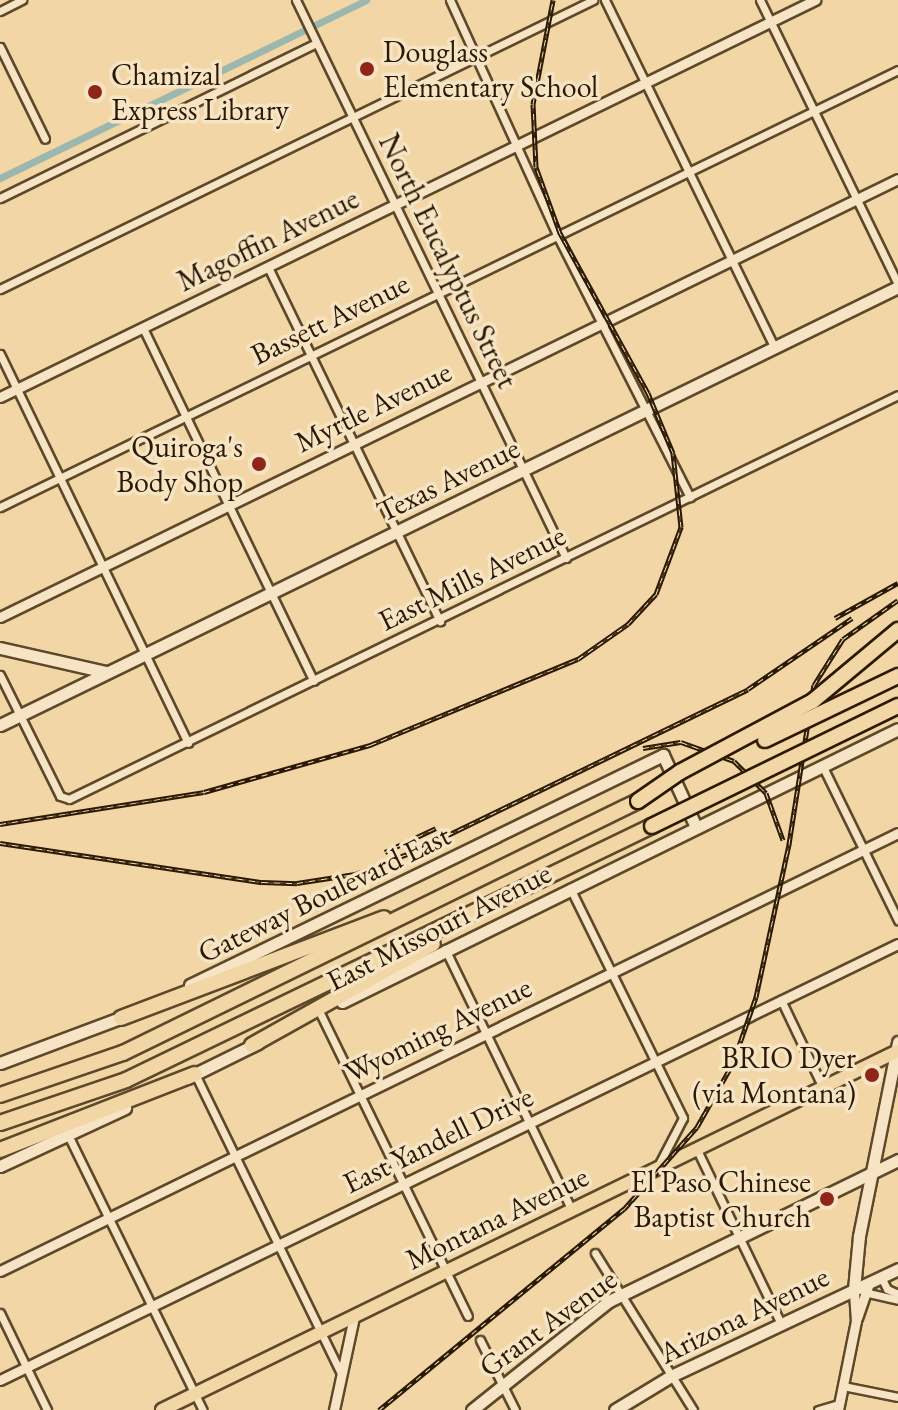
<!DOCTYPE html>
<style>
body{margin:0}
#map{position:relative;width:898px;height:1410px;overflow:hidden;background:#f2d6a6;font-family:"EB Garamond",serif}
div>[style]{position:absolute}
.canal>*{height:7px;margin:-3.5px;padding:0 3.5px;transform-origin:3.5px;border-radius:3.5px;background:#9cb8ae}
.roads{filter:drop-shadow(2px 0 #5d492a) drop-shadow(-2px 0 #5d492a) drop-shadow(0 2px #5d492a) drop-shadow(0 -2px #5d492a)}
.minor>*{height:7px;margin:-3.5px;padding:0 3.5px;transform-origin:3.5px;border-radius:3.5px;background:#f7e4c5}
.tertiary>*{height:9px;margin:-4.5px;padding:0 4.5px;transform-origin:4.5px;border-radius:4.5px;background:#f7e4c5}
.secondary>*{height:11px;margin:-5.5px;padding:0 5.5px;transform-origin:5.5px;border-radius:5.5px;background:#f7e4c5}
.primary>*{height:12px;margin:-6px;padding:0 6px;transform-origin:6px;border-radius:6px;background:#f2d6a6}
.motorway>*{height:14px;margin:-7px;padding:0 7px;transform-origin:7px;border-radius:7px;background:#f2d6a6}
.rail>*{height:5px;margin-top:-2.5px;transform-origin:0;background:repeating-linear-gradient(90deg,#f7e4c5 0 6px,#2b1a01 0 12px);box-sizing:border-box;border-block:2px solid #2b1a01}
.bridges{filter:drop-shadow(2px 0 #2b1a01) drop-shadow(-2px 0 #2b1a01) drop-shadow(0 2px #2b1a01) drop-shadow(0 -2px #2b1a01)}
.motorway-bridge>*{height:14px;margin:-7px;padding:0 7px;transform-origin:7px;border-radius:7px;background:#f2d6a6}
.dots>*{width:22px;height:22px;translate:-50% -50%;box-sizing:border-box;border:4px solid #f7e4c5;border-radius:50%}
span{translate:-50% -50%;white-space:nowrap;text-align:center;line-height:1.15;-webkit-text-stroke:7px #f7e4c5;paint-order:stroke}
.poi-label{font-size:30px;color:#2b1a01}
.left{translate:0 -50%;text-align:left}
.right{translate:-100% -50%;text-align:right}
.street-label{font-size:30px;color:#2b1a01}
</style>
<div id="map">
<div class="canal">
<i style="left:0;top:178px;width:407px;rotate:-25.9deg"></i>
</div>
<div class="roads">
<div class="minor">
<i style="left:296px;top:0;width:620px;rotate:64.18deg"></i>
<i style="left:450px;top:0;width:258px;rotate:65.5deg"></i>
<i style="left:557px;top:235px;width:294px;rotate:63.1deg"></i>
<i style="left:605px;top:0;width:387px;rotate:64deg"></i>
<i style="left:760px;top:0;width:316px;rotate:64.1deg"></i>
<i style="left:0;top:11px;width:25px;rotate:-27deg"></i>
<i style="left:0;top:47px;width:102px;rotate:63.9deg"></i>
<i style="left:0;top:198px;width:352px;rotate:-26.1deg"></i>
<i style="left:268px;top:267px;width:394px;rotate:64.1deg"></i>
<i style="left:0;top:289px;width:660px;rotate:-25.98deg"></i>
<i style="left:143px;top:328px;width:392px;rotate:64.2deg"></i>
<i style="left:0;top:354px;width:432px;rotate:64.2deg"></i>
<i style="left:0;top:507px;width:999px;rotate:-25.95deg"></i>
<i style="left:0;top:675px;width:135px;rotate:63.6deg"></i>
<i style="left:60px;top:796px;width:9px;rotate:18deg"></i>
<i style="left:69px;top:799px;width:922px;rotate:-25.98deg"></i>
<i style="left:822px;top:765px;width:173px;rotate:63.9deg"></i>
<i style="left:570px;top:888px;width:256px;rotate:63.8deg"></i>
<i style="left:683px;top:1118px;width:56px;rotate:117.5deg"></i>
<i style="left:445px;top:949px;width:290px;rotate:64.1deg"></i>
<i style="left:781px;top:1000px;width:98px;rotate:64.5deg"></i>
<i style="left:320px;top:1013px;width:337px;rotate:64deg"></i>
<i style="left:195px;top:1074px;width:334px;rotate:64deg"></i>
<i style="left:68px;top:1135px;width:306px;rotate:63.9deg"></i>
<i style="left:697px;top:1150px;width:191px;rotate:64.2deg"></i>
<i style="left:595px;top:1253px;width:185px;rotate:58deg"></i>
<i style="left:881px;top:1277px;width:13px;rotate:63deg"></i>
<i style="left:887px;top:1289px;width:12px;rotate:24deg"></i>
<i style="left:864px;top:1292px;width:35px;rotate:13deg"></i>
<i style="left:0;top:1313px;width:108px;rotate:64.1deg"></i>
<i style="left:480px;top:1340px;width:78px;rotate:63.4deg"></i>
<i style="left:843px;top:1386px;width:56px;rotate:11.3deg"></i>
<i style="left:818px;top:1410px;width:22px;rotate:-16deg"></i>
</div>
<div class="tertiary">
<i style="left:0;top:397px;width:907px;rotate:-25.97deg"></i>
<i style="left:0;top:617px;width:999px;rotate:-26deg"></i>
<i style="left:0;top:1271px;width:999px;rotate:-26deg"></i>
<i style="left:857px;top:1318px;width:37px;rotate:-71deg"></i>
<i style="left:0;top:1380px;width:998px;rotate:-25.9deg"></i>
<i style="left:334px;top:1410px;width:95px;rotate:-77.9deg"></i>
<i style="left:838px;top:1410px;width:91px;rotate:-78.6deg"></i>
<i style="left:856px;top:1321px;width:32px;rotate:-94deg"></i>
</div>
<div class="secondary">
<i style="left:0;top:648px;width:109px;rotate:12.8deg"></i>
<i style="left:0;top:725px;width:999px;rotate:-26deg"></i>
<i style="left:190px;top:985px;width:526px;rotate:-25.93deg"></i>
<i style="left:663px;top:755px;width:77px;rotate:65.4deg"></i>
<i style="left:342px;top:1002px;width:619px;rotate:-26.15deg"></i>
<i style="left:0;top:1063px;width:137px;rotate:-20.6deg"></i>
<i style="left:187px;top:1078px;width:79px;rotate:-26.2deg"></i>
<i style="left:0;top:1166px;width:138px;rotate:-24.9deg"></i>
<i style="left:854px;top:1289px;width:53px;rotate:-84.6deg"></i>
<i style="left:859px;top:1236px;width:198px;rotate:-78.6deg"></i>
<i style="left:472px;top:1410px;width:175px;rotate:-38.5deg"></i>
<i style="left:609px;top:1301px;width:322px;rotate:-26deg"></i>
<i style="left:615px;top:1410px;width:66px;rotate:-31.3deg"></i>
<i style="left:671px;top:1376px;width:251px;rotate:-25.2deg"></i>
</div>
<div class="primary">
<i style="left:162px;top:1410px;width:819px;rotate:-26deg"></i>
</div>
<div class="motorway">
<i style="left:121px;top:1018px;width:281px;rotate:-20.8deg"></i>
<i style="left:252px;top:1045px;width:207px;rotate:-29.2deg"></i>
<i style="left:0;top:1095px;width:130px;rotate:-18.9deg"></i>
<i style="left:123px;top:1053px;width:573px;rotate:-26.07deg"></i>
<i style="left:0;top:1123px;width:133px;rotate:-18.8deg"></i>
<i style="left:126px;top:1080px;width:584px;rotate:-25.78deg"></i>
<i style="left:0;top:1150px;width:209px;rotate:-21.3deg"></i>
</div>
</div>
<div class="rail">
<i style="left:835px;top:618px;width:72px;rotate:-29.1deg"></i>
<i style="left:643px;top:748px;width:38px;rotate:-9deg"></i>
<i style="left:681px;top:742px;width:56px;rotate:19.7deg"></i>
<i style="left:734px;top:761px;width:45px;rotate:45deg"></i>
<i style="left:766px;top:793px;width:50px;rotate:70.1deg"></i>
<i style="left:0;top:824px;width:206px;rotate:-8.9deg"></i>
<i style="left:204px;top:792px;width:173px;rotate:-15.8deg"></i>
<i style="left:370px;top:745px;width:225px;rotate:-22.5deg"></i>
<i style="left:578px;top:659px;width:61px;rotate:-35deg"></i>
<i style="left:628px;top:624px;width:41px;rotate:-47deg"></i>
<i style="left:656px;top:594px;width:72px;rotate:-69.5deg"></i>
<i style="left:681px;top:527px;width:74px;rotate:-96.2deg"></i>
<i style="left:673px;top:453px;width:65px;rotate:-112.6deg"></i>
<i style="left:648px;top:393px;width:183px;rotate:-118.8deg"></i>
<i style="left:560px;top:233px;width:70px;rotate:-110deg"></i>
<i style="left:536px;top:167px;width:63px;rotate:-92.7deg"></i>
<i style="left:533px;top:104px;width:106px;rotate:-79.1deg"></i>
<i style="left:0;top:843px;width:265px;rotate:8.5deg"></i>
<i style="left:262px;top:882px;width:35px;rotate:2deg"></i>
<i style="left:297px;top:883px;width:59px;rotate:-8.8deg"></i>
<i style="left:355px;top:874px;width:64px;rotate:-21deg"></i>
<i style="left:415px;top:851px;width:370px;rotate:-25.9deg"></i>
<i style="left:748px;top:689px;width:126px;rotate:-34.3deg"></i>
<i style="left:385px;top:852px;width:56px;rotate:-25.2deg"></i>
<i style="left:379px;top:1410px;width:317px;rotate:-39.4deg"></i>
<i style="left:624px;top:1209px;width:110px;rotate:-48.3deg"></i>
<i style="left:697px;top:1127px;width:73px;rotate:-60.6deg"></i>
<i style="left:733px;top:1063px;width:70px;rotate:-70.8deg"></i>
<i style="left:756px;top:997px;width:157px;rotate:-77.8deg"></i>
<i style="left:789px;top:844px;width:161px;rotate:-81.1deg"></i>
<i style="left:814px;top:685px;width:54px;rotate:-57.8deg"></i>
<i style="left:843px;top:639px;width:67px;rotate:-35.3deg"></i>
</div>
<div class="bridges">
<div class="motorway-bridge">
<i style="left:765px;top:740px;width:148px;rotate:-25.7deg"></i>
<i style="left:638px;top:801px;width:51px;rotate:-34.6deg"></i>
<i style="left:680px;top:772px;width:151px;rotate:-28.1deg"></i>
<i style="left:813px;top:701px;width:111px;rotate:-39.9deg"></i>
<i style="left:652px;top:826px;width:274px;rotate:-26deg"></i>
</div>
</div>
<div class="dots">
<i style="left:367px;top:69px;background:#8f2418"></i>
<i style="left:95px;top:92px;background:#8f2418"></i>
<i style="left:259px;top:464px;background:#8f2418"></i>
<i style="left:872px;top:1075px;background:#8f2418"></i>
<i style="left:827px;top:1199px;background:#8f2418"></i>
</div>
<div class="poi-label">
<span class="left" style="left:383px;top:69px">Douglass<br>Elementary School</span>
<span class="left" style="left:111px;top:92px">Chamizal<br>Express Library</span>
<span class="right" style="left:243px;top:464px">Quiroga's<br>Body Shop</span>
<span class="right" style="left:856px;top:1075px">BRIO Dyer<br>(via Montana)</span>
<span class="right" style="left:811px;top:1199px">El Paso Chinese<br>Baptist Church</span>
</div>
<div class="street-label">
<span style="left:268px;top:240px;rotate:-26deg">Magoffin Avenue</span>
<span style="left:448px;top:261px;rotate:64deg">North Eucalyptus Street</span>
<span style="left:330px;top:319px;rotate:-26deg">Bassett Avenue</span>
<span style="left:373px;top:407px;rotate:-26deg">Myrtle Avenue</span>
<span style="left:448px;top:480px;rotate:-26deg">Texas Avenue</span>
<span style="left:472px;top:578px;rotate:-26deg">East Mills Avenue</span>
<span style="left:324px;top:894px;rotate:-26deg">Gateway Boulevard East</span>
<span style="left:439px;top:927px;rotate:-27deg">East Missouri Avenue</span>
<span style="left:438px;top:1030px;rotate:-26deg">Wyoming Avenue</span>
<span style="left:438px;top:1140px;rotate:-26deg">East Yandell Drive</span>
<span style="left:497px;top:1218px;rotate:-26deg">Montana Avenue</span>
<span style="left:744px;top:1315px;rotate:-26deg">Arizona Avenue</span>
<span style="left:548px;top:1323px;rotate:-36deg">Grant Avenue</span>
</div>
</div>
